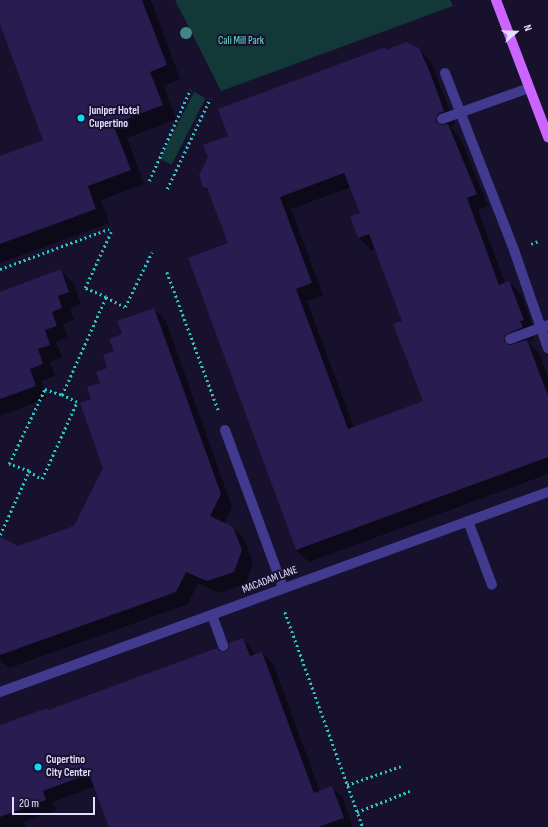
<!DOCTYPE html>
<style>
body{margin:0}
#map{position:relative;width:548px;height:827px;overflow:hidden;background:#17112e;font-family:"Sofia Sans Condensed",sans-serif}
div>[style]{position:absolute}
.green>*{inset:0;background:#133838;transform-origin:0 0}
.shadow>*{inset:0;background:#0007}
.building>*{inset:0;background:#281c50}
.path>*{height:2.5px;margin-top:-1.25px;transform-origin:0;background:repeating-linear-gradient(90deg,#2bc5c2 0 2px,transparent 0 5px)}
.service>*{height:10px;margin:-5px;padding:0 5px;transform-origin:5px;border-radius:5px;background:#413a8f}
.primary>*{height:10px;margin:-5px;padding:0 5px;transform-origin:5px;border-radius:5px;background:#cc64ff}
.trees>*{width:12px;height:12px;margin:-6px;border-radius:50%;background:#408684}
.dots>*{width:11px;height:11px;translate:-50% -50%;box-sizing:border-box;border:2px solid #17112e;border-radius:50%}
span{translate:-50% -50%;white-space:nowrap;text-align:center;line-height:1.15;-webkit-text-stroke:4px #17112e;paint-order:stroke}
.park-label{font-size:11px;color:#62e6cb}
.poi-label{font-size:11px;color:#e3ddff;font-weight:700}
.left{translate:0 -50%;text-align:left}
.street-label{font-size:11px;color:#e3ddff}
.north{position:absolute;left:496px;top:12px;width:40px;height:40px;-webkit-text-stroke:3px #17112e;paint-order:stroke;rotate:70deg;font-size:11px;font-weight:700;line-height:16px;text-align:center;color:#e3ddff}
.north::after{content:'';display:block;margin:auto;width:14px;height:18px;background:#e3ddff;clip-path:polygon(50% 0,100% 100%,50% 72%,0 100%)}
.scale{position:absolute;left:12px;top:797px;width:83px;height:18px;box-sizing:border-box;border:2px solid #e3ddff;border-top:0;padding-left:5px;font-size:12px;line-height:14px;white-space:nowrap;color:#e3ddff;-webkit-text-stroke:3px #17112e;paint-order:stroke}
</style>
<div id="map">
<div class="green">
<i style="clip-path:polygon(175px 0,450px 0,453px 6px,221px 91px)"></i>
<i style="left:194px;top:92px;width:13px;height:75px;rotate:27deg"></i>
</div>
<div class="shadow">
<i style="clip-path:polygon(0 0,151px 0,180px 79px,164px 86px,176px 119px,127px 138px,144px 184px,101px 200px,109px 223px,0 263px,0 158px,45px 141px,0 21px)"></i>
<i style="clip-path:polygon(evenodd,385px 49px,387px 51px,419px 49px,431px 62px,455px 124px,450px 127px,460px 137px,488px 206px,478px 210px,505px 283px,509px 282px,521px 294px,535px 332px,532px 333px,534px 340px,528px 342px,539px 353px,548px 377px,548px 474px,309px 562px,296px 550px,189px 258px,229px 244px,209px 192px,204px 186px,229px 136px,385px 49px,351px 187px,361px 213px,352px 217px,359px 238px,371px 250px,376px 249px,403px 321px,424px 402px,354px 428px,307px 301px,323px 295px,291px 209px,351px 187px)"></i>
<i style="clip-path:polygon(61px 270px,73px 283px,81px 304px,70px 308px,74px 320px,63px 324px,68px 338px,56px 342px,62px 357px,50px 362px,55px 376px,41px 381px,47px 398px,0 416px,0 293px)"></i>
<i style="clip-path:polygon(154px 309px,166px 321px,232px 507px,224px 524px,233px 528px,245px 540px,253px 563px,246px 584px,219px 593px,198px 583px,188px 604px,9px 668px,0 660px,0 538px,18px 547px,75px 527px,104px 468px,92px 400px,123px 335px)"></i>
<i style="clip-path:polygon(243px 639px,253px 650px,255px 655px,262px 653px,273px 663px,320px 792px,332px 787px,343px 798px,353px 827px,110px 827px,95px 786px,53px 802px,56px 810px,24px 822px,26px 827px,0 827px,0 726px,220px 652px,226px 653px)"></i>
</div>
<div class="building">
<i style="clip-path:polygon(0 0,142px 0,167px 65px,150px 72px,163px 105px,113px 124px,131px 170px,88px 186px,96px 209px,0 244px,0 156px,43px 140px,0 24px)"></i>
<i style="clip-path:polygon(evenodd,406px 42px,419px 48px,429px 70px,444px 111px,437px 115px,436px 122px,441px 125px,448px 124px,477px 194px,467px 198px,499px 285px,509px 281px,524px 320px,520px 321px,523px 327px,505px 335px,504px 341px,509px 345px,527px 340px,548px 396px,548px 457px,296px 550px,188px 258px,228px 243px,207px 188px,203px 187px,199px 175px,208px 157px,203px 145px,228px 136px,218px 109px,385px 47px,386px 50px,406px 42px,344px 173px,360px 213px,350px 216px,358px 238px,369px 234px,402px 321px,393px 324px,423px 401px,348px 429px,296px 289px,312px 283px,280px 197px,344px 173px)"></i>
<i style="clip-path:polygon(61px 269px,69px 292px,58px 296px,62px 308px,52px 312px,57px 326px,45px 330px,50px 345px,38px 349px,43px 364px,30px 369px,36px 386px,0 399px,0 292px)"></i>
<i style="clip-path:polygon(154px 308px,221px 494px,210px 516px,233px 527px,242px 550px,234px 572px,207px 581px,186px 572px,176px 592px,0 655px,0 537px,18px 546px,74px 526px,103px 468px,80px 403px,91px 399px,87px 387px,100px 383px,96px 372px,107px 368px,103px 355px,114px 351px,109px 339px,122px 334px,117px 321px)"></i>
<i style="clip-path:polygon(243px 638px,250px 656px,262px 652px,314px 793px,332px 786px,344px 818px,318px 827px,109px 827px,89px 774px,43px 791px,46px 800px,0 817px,0 725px,47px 708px,48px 710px,217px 648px,219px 651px,226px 652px,229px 648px,229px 643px)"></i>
</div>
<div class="path">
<i style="left:149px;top:181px;width:100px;rotate:-65.7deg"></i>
<i style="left:167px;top:189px;width:100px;rotate:-64.5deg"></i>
<i style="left:531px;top:244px;width:8px;rotate:-23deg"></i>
<i style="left:0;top:269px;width:116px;rotate:-20.2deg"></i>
<i style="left:167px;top:272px;width:149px;rotate:69.6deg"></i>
<i style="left:106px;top:297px;width:23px;rotate:-157deg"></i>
<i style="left:85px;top:288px;width:62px;rotate:-65.1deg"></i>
<i style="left:29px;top:471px;width:21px;rotate:-161deg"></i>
<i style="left:9px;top:464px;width:83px;rotate:-64.4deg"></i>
<i style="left:45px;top:389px;width:18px;rotate:19deg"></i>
<i style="left:0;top:535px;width:70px;rotate:-65.6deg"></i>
<i style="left:29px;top:471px;width:15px;rotate:32deg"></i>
<i style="left:42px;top:479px;width:85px;rotate:-65.6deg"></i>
<i style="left:77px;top:402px;width:17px;rotate:-155deg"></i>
<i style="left:62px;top:395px;width:107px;rotate:-65.8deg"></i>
<i style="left:106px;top:297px;width:21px;rotate:28deg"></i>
<i style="left:125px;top:307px;width:61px;rotate:-63.9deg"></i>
<i style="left:285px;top:612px;width:229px;rotate:70.1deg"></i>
<i style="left:347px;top:785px;width:57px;rotate:-19.4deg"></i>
<i style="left:357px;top:812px;width:57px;rotate:-21.6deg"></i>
</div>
<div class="service">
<i style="left:445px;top:73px;width:190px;rotate:68.7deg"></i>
<i style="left:514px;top:250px;width:104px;rotate:70.9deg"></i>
<i style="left:442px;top:119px;width:92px;rotate:-19.6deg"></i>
<i style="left:510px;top:339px;width:40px;rotate:-20.2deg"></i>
<i style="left:225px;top:430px;width:168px;rotate:69.8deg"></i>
<i style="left:468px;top:521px;width:68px;rotate:69.4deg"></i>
<i style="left:212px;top:615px;width:33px;rotate:70deg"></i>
<i style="left:0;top:692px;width:583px;rotate:-20.05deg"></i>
</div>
<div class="primary">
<i style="left:496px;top:0;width:147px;rotate:69.2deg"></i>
</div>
<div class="trees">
<i style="left:186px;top:33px"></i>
</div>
<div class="dots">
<i style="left:81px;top:118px;background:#09dcff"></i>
<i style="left:38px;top:767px;background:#09dcff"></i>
</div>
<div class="park-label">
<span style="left:241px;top:41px">Cali Mill Park</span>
</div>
<div class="poi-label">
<span class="left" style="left:89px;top:118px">Juniper Hotel<br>Cupertino</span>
<span class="left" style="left:46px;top:767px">Cupertino<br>City Center</span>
</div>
<div class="street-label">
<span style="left:270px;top:580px;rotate:-21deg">MACADAM LANE</span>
</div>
<div class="north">N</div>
<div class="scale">20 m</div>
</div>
